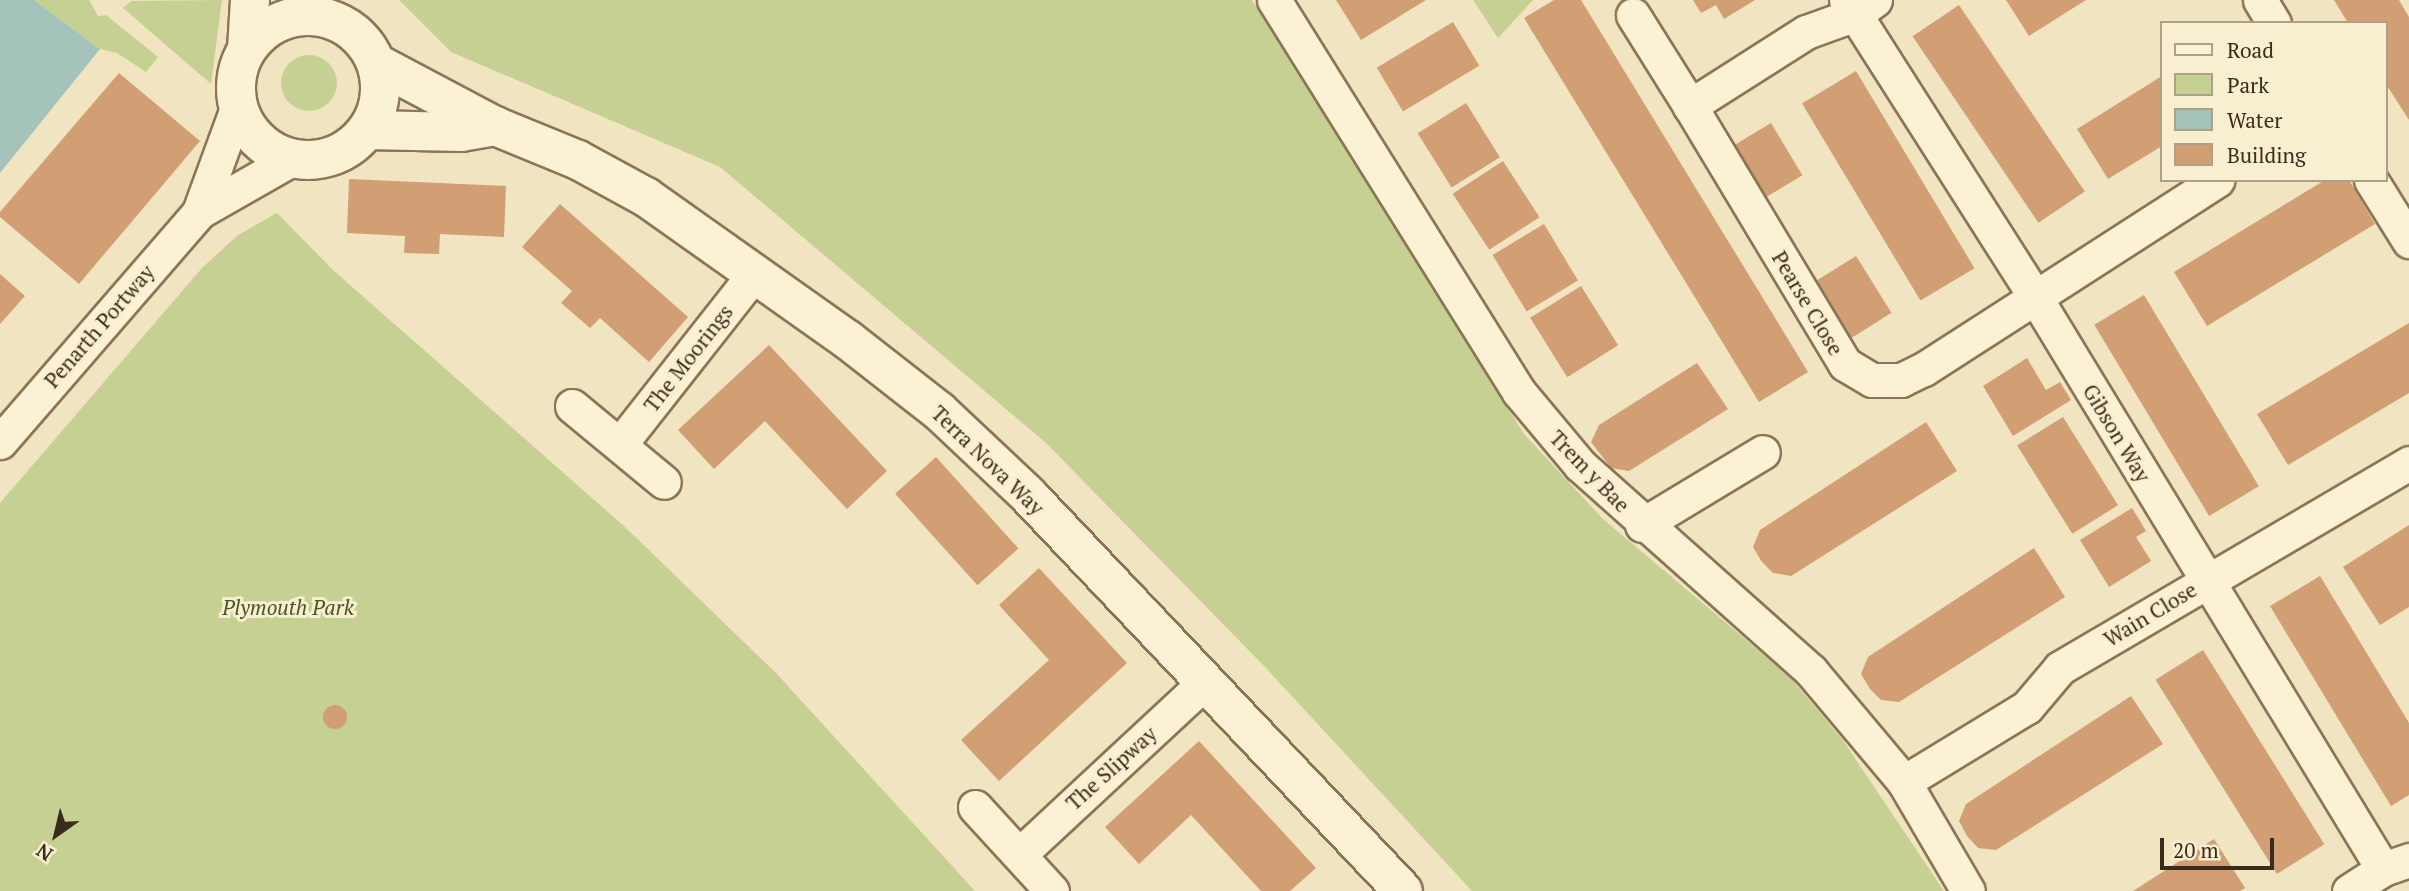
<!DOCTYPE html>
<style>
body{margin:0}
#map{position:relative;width:2409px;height:891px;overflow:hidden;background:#f1e4c0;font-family:"PT Serif",serif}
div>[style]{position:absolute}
.green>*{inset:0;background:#c7d093}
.round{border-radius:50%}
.water>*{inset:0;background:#a3c3bb}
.building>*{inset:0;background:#d29e73;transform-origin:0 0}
.roads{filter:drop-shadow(2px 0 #8c7557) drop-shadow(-2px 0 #8c7557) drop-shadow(0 2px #8c7557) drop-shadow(0 -2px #8c7557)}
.minor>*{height:33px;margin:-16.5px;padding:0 16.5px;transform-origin:16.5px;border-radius:16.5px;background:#fbf1d4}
.tertiary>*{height:38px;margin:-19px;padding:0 19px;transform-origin:19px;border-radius:19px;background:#fbf1d4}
.tertiary>.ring{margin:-19px;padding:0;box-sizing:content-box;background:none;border:38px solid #fbf1d4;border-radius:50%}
span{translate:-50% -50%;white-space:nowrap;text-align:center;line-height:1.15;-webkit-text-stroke:6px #f8eed0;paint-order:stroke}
.street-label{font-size:21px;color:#3a2c1c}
.park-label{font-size:21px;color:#495821;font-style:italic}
.legend{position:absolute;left:2160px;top:21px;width:228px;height:161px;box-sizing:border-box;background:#f8eed0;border:2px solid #aca088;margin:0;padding:9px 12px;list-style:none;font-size:21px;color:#3a2c1c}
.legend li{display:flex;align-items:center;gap:14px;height:35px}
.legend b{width:35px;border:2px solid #aca088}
.north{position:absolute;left:21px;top:800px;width:70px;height:70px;-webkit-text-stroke:5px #f8eed0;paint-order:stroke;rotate:214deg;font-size:19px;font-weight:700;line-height:28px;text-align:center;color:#3a2c1c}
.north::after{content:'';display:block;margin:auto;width:24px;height:32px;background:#3a2c1c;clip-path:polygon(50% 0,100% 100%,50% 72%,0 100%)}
.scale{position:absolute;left:2160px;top:838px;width:114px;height:32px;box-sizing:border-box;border:4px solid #3a2c1c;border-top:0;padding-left:9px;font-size:21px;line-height:24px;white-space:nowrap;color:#3a2c1c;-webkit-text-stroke:5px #f8eed0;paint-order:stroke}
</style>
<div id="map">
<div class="green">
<i style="clip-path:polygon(34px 0,89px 0,98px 16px,106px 15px,158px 57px,146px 72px,117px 53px,100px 49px)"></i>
<i style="clip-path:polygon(222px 0,211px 84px,123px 8px,131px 1px)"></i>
<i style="clip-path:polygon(399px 0,1252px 0,1524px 434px,1603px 519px,1789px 676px,1842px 739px,1944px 891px,1472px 891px,1265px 667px,1046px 443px,720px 167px,451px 52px)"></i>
<i style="clip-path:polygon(1473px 0,1533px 0,1498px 38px)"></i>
<i class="round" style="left:281px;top:55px;width:56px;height:56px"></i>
<i style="clip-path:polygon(277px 213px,333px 270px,625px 527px,776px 673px,975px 891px,0 891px,0 503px,202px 268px,238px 235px)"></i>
</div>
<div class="water">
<i style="clip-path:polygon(0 0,34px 0,100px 49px,0 173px)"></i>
</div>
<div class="building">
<i style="clip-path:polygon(1336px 0,1426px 0,1361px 40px)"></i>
<i style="clip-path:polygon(1554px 0,1581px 0,1808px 372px,1759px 402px,1524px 18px)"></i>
<i style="clip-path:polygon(1693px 0,1755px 0,1724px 19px,1716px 5px,1701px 13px)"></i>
<i style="clip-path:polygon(2006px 0,2086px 0,2029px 36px)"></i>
<i style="clip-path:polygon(2334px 0,2399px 0,2409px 17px,2409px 120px,2386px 84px,2386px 23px,2348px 23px)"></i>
<i style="left:1959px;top:5px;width:225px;height:56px;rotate:56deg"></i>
<i style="left:1453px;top:22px;width:51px;height:89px;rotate:59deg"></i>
<i style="left:1856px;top:71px;width:230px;height:63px;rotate:59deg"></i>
<i style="clip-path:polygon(119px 73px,200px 141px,79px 284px,0 217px,0 212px)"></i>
<i style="clip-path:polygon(2162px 76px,2162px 146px,2108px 179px,2077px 129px)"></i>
<i style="left:1466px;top:103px;width:64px;height:57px;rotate:58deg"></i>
<i style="left:1771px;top:123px;width:61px;height:47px;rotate:59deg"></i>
<i style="left:1503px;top:161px;width:67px;height:60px;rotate:57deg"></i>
<i style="clip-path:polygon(349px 179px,506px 186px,504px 237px,440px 234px,439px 254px,404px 253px,405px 236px,347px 233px)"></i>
<i style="clip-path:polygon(2325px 180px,2349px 180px,2375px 224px,2207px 326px,2174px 272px)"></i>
<i style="clip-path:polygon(560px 204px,688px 317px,649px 362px,600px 318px,590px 328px,561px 303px,572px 291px,522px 247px)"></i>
<i style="left:1544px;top:224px;width:66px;height:60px;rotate:59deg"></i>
<i style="left:1856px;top:256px;width:67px;height:52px;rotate:58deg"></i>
<i style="clip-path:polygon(0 274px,25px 296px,0 324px)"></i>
<i style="left:1581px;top:286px;width:70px;height:60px;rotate:58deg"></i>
<i style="left:2144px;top:295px;width:223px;height:58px;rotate:59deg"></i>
<i style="clip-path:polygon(2409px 323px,2409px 393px,2288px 465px,2257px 414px)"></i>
<i style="clip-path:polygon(769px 345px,887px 471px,847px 509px,765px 421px,714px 469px,678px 430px)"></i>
<i style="clip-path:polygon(2027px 358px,2046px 390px,2060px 382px,2071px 400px,2013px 436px,1983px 386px)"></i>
<i style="clip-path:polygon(1697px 363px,1728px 409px,1629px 471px,1611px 468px,1591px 442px,1599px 425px)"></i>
<i style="left:2063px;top:417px;width:104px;height:54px;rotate:58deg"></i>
<i style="clip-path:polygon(1926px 422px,1957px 471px,1791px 576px,1773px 573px,1762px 562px,1753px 547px,1760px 530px)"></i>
<i style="left:936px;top:457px;width:123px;height:55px;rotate:48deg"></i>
<i style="clip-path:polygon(2132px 508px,2146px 531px,2136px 537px,2151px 561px,2109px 587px,2080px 540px)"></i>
<i style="clip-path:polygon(2409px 525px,2409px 607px,2380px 625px,2343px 567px)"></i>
<i style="clip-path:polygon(2034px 548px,2065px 597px,1899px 702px,1881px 700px,1870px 689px,1861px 674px,1868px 657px)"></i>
<i style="clip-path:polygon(1039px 568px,1127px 663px,999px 781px,961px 740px,1049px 660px,999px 605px)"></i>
<i style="clip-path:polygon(2320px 576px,2409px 723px,2409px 795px,2391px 806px,2270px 606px)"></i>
<i style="left:2203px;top:650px;width:229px;height:56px;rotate:58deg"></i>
<i style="clip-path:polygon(2131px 696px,2163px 744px,1996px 850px,1978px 848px,1967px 836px,1959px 821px,1966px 804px)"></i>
<i class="round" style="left:323px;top:705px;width:24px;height:24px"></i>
<i style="clip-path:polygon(1199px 741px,1316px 868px,1290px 891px,1261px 891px,1191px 815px,1139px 864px,1105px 827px)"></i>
<i style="clip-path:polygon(2214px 839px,2245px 888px,2240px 891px,2133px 891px)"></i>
</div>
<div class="roads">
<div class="minor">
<i style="left:1274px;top:0;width:462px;rotate:58deg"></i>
<i style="left:1519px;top:392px;width:95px;rotate:50.1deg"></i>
<i style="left:1580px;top:465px;width:310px;rotate:41.7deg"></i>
<i style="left:1811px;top:671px;width:145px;rotate:50deg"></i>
<i style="left:1904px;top:782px;width:126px;rotate:59.6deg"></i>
<i style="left:1846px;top:0;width:356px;rotate:57.5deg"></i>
<i style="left:2037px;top:300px;width:666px;rotate:58.7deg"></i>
<i style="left:1875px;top:0;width:24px;rotate:144deg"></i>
<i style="left:1856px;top:14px;width:53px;rotate:160.2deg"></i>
<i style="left:1806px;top:32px;width:138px;rotate:147.5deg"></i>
<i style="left:1690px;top:106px;width:301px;rotate:59deg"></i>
<i style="left:1845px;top:364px;width:31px;rotate:31deg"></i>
<i style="left:1872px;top:380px;width:29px"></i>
<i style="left:1901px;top:380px;width:25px;rotate:-26deg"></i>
<i style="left:1924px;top:369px;width:349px;rotate:-32.8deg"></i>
<i style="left:2260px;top:0;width:27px;rotate:59deg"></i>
<i style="left:1633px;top:15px;width:107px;rotate:57.9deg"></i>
<i style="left:2371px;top:180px;width:72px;rotate:58.1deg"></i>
<i style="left:199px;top:212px;width:111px;rotate:-69.9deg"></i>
<i style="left:572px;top:406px;width:119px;rotate:39.6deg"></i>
<i style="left:0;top:442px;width:304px;rotate:-49.1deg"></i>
<i style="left:199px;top:212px;width:107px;rotate:-29.7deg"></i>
<i style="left:621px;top:443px;width:216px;rotate:-51.8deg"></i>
<i style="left:1642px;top:525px;width:141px;rotate:-31.1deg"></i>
<i style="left:1904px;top:782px;width:144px;rotate:-31.4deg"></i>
<i style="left:2027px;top:707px;width:51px;rotate:-49.8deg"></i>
<i style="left:2060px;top:668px;width:405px;rotate:-30.4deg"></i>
<i style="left:975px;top:807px;width:114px;rotate:47.5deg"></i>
<i style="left:1020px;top:854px;width:251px;rotate:-42.9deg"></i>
<i style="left:2349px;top:891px;width:40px;rotate:-32.9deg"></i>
<i style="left:2383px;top:869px;width:28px;rotate:-19deg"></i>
</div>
<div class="tertiary">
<i class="ring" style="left:236px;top:16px;width:106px;height:106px"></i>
<i style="left:247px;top:49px;width:49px;rotate:-86.5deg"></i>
<i style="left:376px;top:63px;width:135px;rotate:27.9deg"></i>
<i style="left:495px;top:126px;width:90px;rotate:22.3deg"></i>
<i style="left:578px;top:160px;width:77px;rotate:28.6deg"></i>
<i style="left:646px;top:197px;width:247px;rotate:35.3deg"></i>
<i style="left:848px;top:340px;width:115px;rotate:38deg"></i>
<i style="left:939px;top:411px;width:122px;rotate:43.3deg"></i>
<i style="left:1028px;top:495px;width:545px;rotate:46.56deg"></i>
<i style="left:367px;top:130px;width:94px;rotate:1.2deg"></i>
<i style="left:461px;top:132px;width:35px;rotate:-10deg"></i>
</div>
</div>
<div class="street-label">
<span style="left:1808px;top:303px;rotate:59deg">Pearse Close</span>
<span style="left:99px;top:326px;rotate:-49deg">Penarth Portway</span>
<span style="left:688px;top:358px;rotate:-52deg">The Moorings</span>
<span style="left:2117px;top:433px;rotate:59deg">Gibson Way</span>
<span style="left:988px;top:460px;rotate:44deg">Terra Nova Way</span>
<span style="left:1590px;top:471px;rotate:46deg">Trem y Bae</span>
<span style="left:2150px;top:614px;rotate:-31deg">Wain Close</span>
<span style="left:1111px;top:768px;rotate:-42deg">The Slipway</span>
</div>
<div class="park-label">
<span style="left:288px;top:607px">Plymouth Park</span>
</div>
<ul class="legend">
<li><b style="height:9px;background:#fbf1d4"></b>Road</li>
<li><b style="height:19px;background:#c7d093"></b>Park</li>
<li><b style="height:19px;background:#a3c3bb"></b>Water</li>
<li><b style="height:19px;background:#d29e73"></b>Building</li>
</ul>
<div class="north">N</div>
<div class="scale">20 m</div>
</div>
